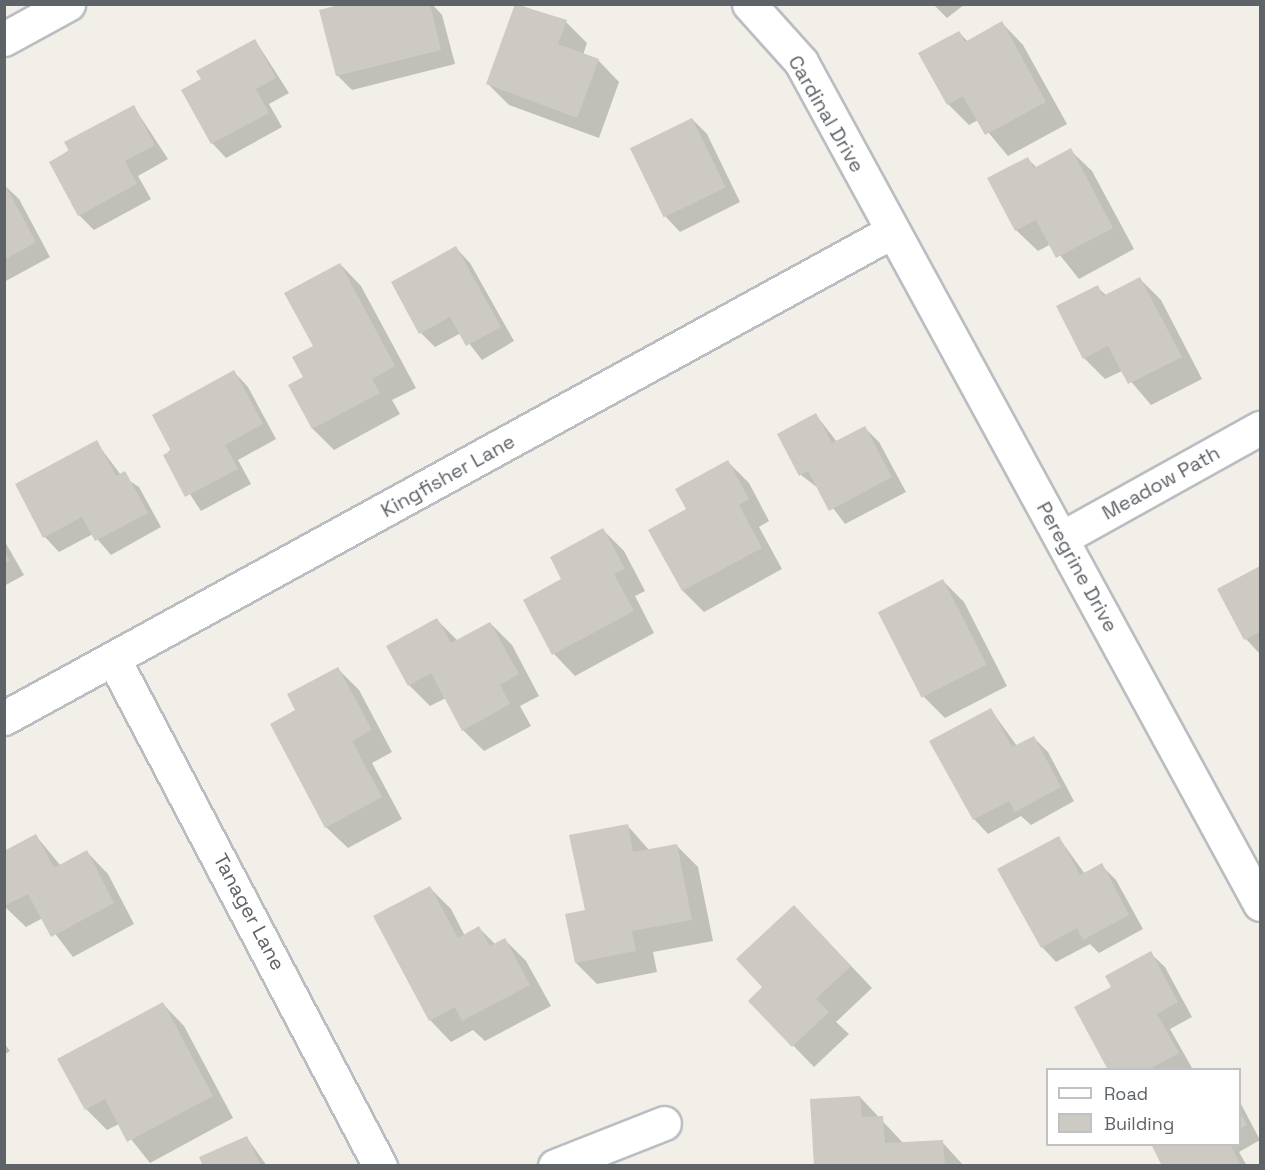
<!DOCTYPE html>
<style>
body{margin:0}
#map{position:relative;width:1265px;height:1170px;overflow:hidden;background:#f1efe7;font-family:"Space Grotesk",sans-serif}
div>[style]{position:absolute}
.shadow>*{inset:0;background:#0003}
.building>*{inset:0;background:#cdcac4;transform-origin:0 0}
.roads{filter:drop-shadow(2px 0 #babdc1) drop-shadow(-2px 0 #babdc1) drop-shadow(0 2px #babdc1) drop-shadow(0 -2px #babdc1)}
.minor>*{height:33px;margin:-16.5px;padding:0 16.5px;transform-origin:16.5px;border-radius:16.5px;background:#fff}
span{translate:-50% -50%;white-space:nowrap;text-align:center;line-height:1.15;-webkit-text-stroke:6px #fff;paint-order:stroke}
.street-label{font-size:20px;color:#5e6368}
.frame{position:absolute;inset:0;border:6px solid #5e6368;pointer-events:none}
.legend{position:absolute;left:1046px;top:1068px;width:195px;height:78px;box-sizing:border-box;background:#fff;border:2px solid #bfc1c3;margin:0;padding:8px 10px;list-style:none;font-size:18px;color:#5e6368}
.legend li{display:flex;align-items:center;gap:12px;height:30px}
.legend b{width:30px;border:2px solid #bfc1c3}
</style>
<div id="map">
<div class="shadow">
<i style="clip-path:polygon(412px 4px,432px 4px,442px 15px,455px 64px,352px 90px,337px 75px)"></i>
<i style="clip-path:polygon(516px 4px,566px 22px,587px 43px,583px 55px,598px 60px,619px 82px,599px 138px,509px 105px,488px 84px)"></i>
<i style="clip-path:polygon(933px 4px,965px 4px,947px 18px)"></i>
<i style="clip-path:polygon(1002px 23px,1023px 45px,1067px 124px,1008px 156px,978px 120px,969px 125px,948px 104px,959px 32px,968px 42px)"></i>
<i style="clip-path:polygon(255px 40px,289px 93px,269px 104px,282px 127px,226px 158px,212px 143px,203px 80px)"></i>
<i style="clip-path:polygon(134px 107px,168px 159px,138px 176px,151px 199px,94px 230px,79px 215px,51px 162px)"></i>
<i style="clip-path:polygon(692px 119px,707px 134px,740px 202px,680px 232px,666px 217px)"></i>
<i style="clip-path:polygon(1070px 150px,1092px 171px,1134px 249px,1079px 279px,1051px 244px,1038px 251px,1016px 230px,1028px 159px,1037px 168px)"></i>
<i style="clip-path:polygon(4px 185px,19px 199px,50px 257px,4px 282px)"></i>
<i style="clip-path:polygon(456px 248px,470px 263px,514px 341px,482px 360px,461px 333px,435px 347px,421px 333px)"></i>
<i style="clip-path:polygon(340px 264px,361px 286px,416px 388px,392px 400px,400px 414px,334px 450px,313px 429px,290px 386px,305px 378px)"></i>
<i style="clip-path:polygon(1140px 279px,1161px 300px,1202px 379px,1151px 405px,1122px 371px,1105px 379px,1084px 358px,1097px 287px,1107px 296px)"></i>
<i style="clip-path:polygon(234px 372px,248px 387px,276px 439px,238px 460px,251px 484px,201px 511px,165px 456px)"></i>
<i style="clip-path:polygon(816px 415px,837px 442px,864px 427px,879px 442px,906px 492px,845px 524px,818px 488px,801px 475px)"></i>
<i style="clip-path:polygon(96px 442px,121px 475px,139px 487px,161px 527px,111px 555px,93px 534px,59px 552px,45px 537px,17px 485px)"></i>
<i style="clip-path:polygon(728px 462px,749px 483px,769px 521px,759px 527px,782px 569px,704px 612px,683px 591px,650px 531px,688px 510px)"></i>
<i style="clip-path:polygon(603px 530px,624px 551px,645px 591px,635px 596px,654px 633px,575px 676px,554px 654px,525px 600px,563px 580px)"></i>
<i style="clip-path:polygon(4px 540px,24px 575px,4px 586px)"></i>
<i style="clip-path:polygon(1260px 567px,1260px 654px,1246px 639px,1219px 590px)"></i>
<i style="clip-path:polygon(942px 580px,964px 602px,1007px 686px,945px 718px,924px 697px)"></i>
<i style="clip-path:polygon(437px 620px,458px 641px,490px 623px,512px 645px,539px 696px,520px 706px,531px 726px,484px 751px,463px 730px,446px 698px,430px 706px,409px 685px)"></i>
<i style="clip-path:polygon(338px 669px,359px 690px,392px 752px,372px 763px,402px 819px,348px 848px,326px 827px,297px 711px)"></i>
<i style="clip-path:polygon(991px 710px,1017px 746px,1033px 737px,1048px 752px,1074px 801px,1031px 825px,1021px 816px,988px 834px,974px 819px)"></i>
<i style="clip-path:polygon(627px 825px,649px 850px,676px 845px,698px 867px,713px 941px,653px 952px,657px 972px,597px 984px,576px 963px,586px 911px)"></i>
<i style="clip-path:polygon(36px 836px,61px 866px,87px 852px,108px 874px,134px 924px,73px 957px,43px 918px,26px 927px,4px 906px)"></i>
<i style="clip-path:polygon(1059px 838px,1085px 874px,1101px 865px,1116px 880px,1143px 929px,1099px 953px,1090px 944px,1056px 962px,1042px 947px)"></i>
<i style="clip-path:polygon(430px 888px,451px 909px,465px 936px,479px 928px,496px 945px,505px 940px,526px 961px,551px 1006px,485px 1041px,473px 1030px,451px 1042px,430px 1020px)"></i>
<i style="clip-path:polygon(815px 928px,872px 988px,836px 1022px,849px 1034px,814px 1067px,750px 1001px)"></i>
<i style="clip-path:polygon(1150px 953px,1165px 967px,1192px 1017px,1170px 1029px,1192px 1068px,1110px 1070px,1113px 988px)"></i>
<i style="clip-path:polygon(163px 1004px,184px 1026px,233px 1118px,150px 1163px,119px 1124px,107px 1130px,86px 1109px)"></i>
<i style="clip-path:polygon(4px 1043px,10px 1051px,4px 1055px)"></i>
<i style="clip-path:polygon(860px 1097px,904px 1144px,942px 1142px,964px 1166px,816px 1166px)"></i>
<i style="clip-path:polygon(1240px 1102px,1260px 1140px,1239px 1152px,1247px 1166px,1164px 1166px,1152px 1144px,1240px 1144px)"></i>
<i style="clip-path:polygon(247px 1138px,267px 1166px,205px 1166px)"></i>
</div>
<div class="building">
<i style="clip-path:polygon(343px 4px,430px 4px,441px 50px,336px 76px,319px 10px)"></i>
<i style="clip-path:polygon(515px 4px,567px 20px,558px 44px,599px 59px,577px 118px,486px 84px)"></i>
<i style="clip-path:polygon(1002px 21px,1046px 102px,985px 135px,963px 96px,947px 105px,918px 53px,959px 31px,965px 42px)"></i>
<i style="clip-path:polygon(255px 39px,276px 78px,256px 89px,269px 113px,211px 144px,181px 90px,201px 79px,196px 71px)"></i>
<i style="clip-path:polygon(134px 105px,155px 145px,125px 161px,137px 184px,78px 216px,49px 162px,69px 151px,64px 142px)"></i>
<i style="left:692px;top:118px;width:77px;height:69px;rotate:64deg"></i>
<i style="clip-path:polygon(1071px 148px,1113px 228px,1056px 258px,1036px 220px,1015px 231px,987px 178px,1028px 157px,1034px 168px)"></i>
<i style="clip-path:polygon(4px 183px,36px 242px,4px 260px)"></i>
<i style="clip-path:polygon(456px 246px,501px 327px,466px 346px,450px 317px,419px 334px,391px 282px)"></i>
<i style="clip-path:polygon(340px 263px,395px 366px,372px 379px,380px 393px,312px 429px,288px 385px,303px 377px,292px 357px,313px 346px,284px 293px)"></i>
<i style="clip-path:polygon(1140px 277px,1182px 357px,1128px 384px,1108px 346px,1083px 359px,1056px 306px,1098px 285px,1103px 296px)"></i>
<i style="clip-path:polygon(234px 370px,263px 424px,225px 445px,238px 469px,185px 497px,163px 455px,171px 451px,152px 415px)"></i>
<i style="clip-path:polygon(816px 413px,832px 443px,865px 426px,892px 477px,829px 511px,808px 471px,799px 476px,777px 434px)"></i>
<i style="clip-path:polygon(97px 440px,116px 476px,125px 471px,148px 513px,95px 541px,82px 517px,43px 538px,15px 484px)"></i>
<i style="clip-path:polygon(728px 460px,749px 499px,739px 505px,762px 548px,682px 591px,648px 530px,686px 509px,675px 489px)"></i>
<i style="clip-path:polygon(603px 528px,625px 569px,614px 574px,634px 611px,552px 655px,523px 600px,561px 579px,550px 557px)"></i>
<i style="clip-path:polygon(4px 550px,10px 561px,4px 564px)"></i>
<i style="clip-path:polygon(1260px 566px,1260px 632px,1244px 640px,1217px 589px)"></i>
<i style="left:943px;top:579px;width:96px;height:73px;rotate:63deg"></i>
<i style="clip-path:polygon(437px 618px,451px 643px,490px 622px,519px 674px,500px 685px,510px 704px,462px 731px,431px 673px,408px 686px,386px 646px)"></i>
<i style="clip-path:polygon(338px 667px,372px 730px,352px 741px,382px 797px,325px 828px,270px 724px,295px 710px,287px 694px)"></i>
<i style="clip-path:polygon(991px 708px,1012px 747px,1034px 736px,1061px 787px,1015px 812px,1009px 801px,973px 820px,929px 741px)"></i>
<i style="clip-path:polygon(628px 824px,633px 852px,677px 844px,692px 920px,632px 931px,636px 951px,575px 963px,565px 914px,585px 910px,569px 835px)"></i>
<i style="clip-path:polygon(36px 834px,54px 868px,87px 850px,114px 903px,51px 937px,28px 894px,4px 906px,4px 851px)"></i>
<i style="clip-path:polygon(1059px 836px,1080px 875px,1102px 863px,1129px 915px,1083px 940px,1077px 928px,1041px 948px,997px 869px)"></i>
<i style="clip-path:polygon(430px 886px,458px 938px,479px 926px,490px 946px,505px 938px,530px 985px,462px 1021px,455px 1007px,429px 1021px,373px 916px)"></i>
<i style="clip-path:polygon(794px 905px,851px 966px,816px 999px,829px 1012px,792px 1047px,748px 1001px,762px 987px,736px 959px)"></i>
<i style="clip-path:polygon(1151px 951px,1178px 1002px,1157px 1014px,1179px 1053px,1148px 1070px,1108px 1070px,1074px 1007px,1111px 987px,1105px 976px)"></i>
<i style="clip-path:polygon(163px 1002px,213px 1096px,127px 1142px,105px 1099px,85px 1110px,57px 1059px)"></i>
<i style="clip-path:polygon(860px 1096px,862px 1117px,883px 1116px,885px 1143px,943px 1140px,945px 1166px,814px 1166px,810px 1099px)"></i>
<i style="clip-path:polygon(1240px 1112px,1247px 1125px,1240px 1129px)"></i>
<i style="clip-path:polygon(247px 1136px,261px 1166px,203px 1166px,199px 1157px)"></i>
<i style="clip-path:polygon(1151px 1144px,1230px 1144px,1241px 1166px,1162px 1166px)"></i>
</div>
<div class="roads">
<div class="minor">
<i style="left:749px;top:4px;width:78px;rotate:48.1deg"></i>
<i style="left:801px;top:62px;width:959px;rotate:61.4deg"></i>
<i style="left:4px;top:39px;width:73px;rotate:-28.7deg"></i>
<i style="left:1062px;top:538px;width:227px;rotate:-29.1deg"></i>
<i style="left:114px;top:660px;width:572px;rotate:62.27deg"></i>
<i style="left:4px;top:718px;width:1011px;rotate:-28.72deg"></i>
<i style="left:555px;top:1166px;width:117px;rotate:-21.5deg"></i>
</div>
</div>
<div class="street-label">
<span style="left:826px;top:114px;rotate:60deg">Cardinal Drive</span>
<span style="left:448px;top:476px;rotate:-29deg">Kingfisher Lane</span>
<span style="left:1161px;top:483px;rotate:-29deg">Meadow Path</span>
<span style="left:1077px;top:567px;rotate:61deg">Peregrine Drive</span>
<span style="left:249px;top:912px;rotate:62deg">Tanager Lane</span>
</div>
<div class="frame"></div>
<ul class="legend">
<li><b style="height:8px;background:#fff"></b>Road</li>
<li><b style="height:16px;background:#cdcac4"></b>Building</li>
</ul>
</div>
